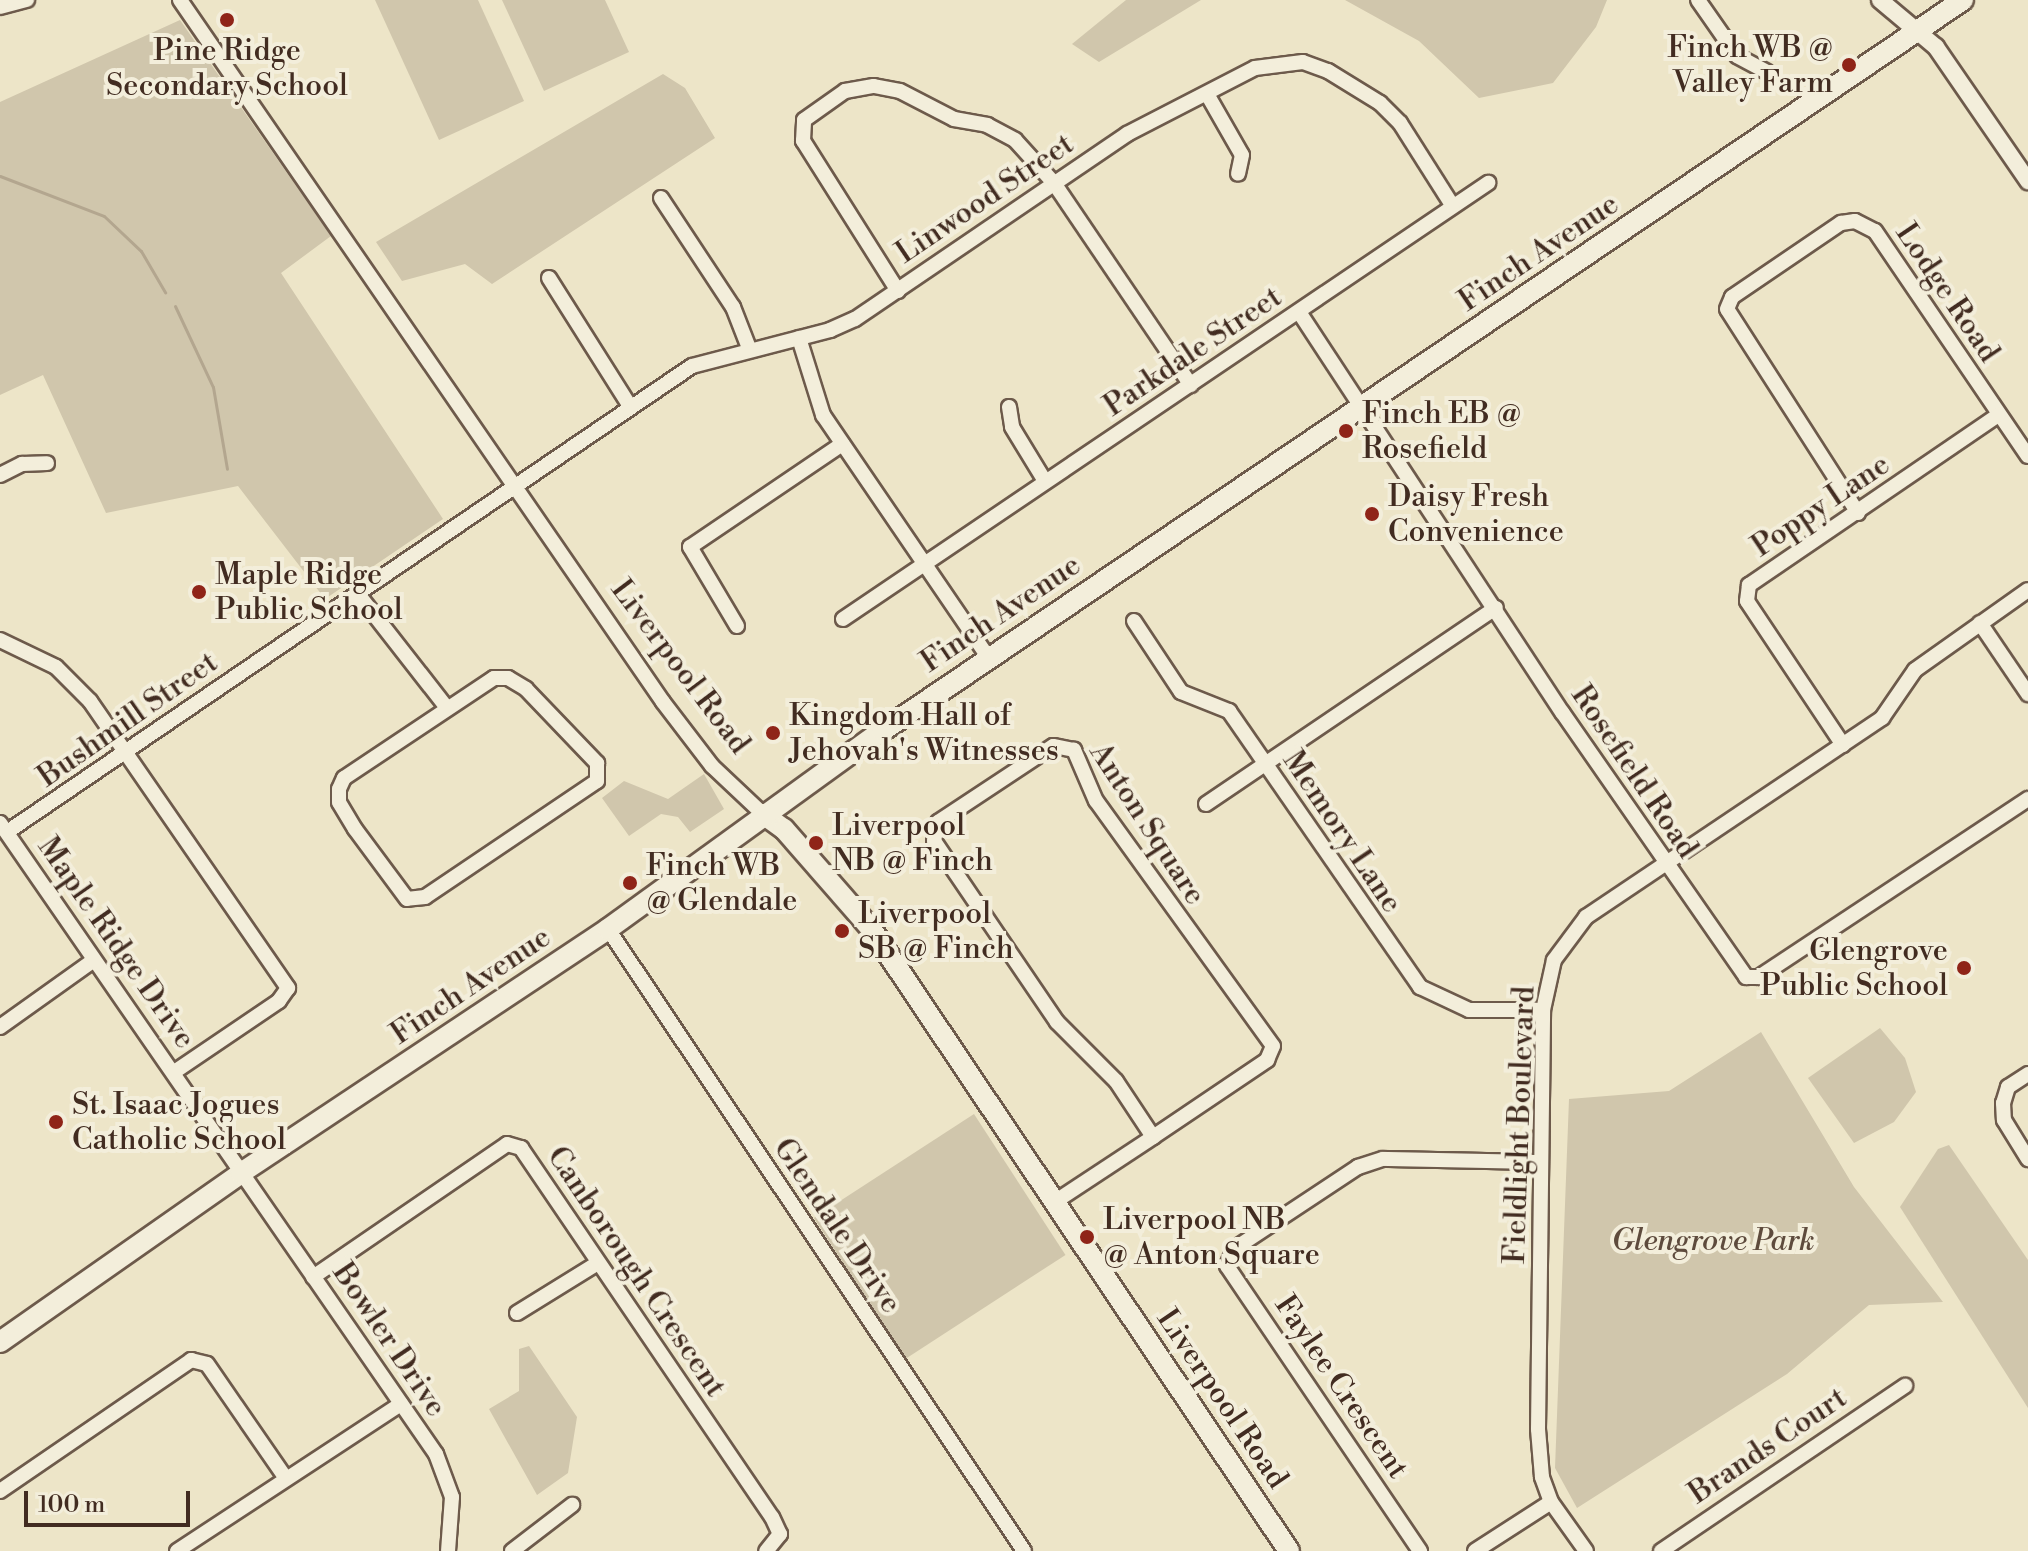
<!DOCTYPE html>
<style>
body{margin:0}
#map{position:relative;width:2028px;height:1551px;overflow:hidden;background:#ede5c8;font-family:"Libre Bodoni",serif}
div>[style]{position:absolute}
.green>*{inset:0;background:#d0c6ac;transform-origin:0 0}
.stream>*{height:3px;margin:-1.5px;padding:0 1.5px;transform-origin:1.5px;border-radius:1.5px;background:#b3a68f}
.roads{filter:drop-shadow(2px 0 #6d5a4b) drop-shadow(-2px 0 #6d5a4b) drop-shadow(0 2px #6d5a4b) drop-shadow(0 -2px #6d5a4b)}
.minor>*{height:14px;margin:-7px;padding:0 7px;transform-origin:7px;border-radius:7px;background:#f3eedb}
.tertiary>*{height:16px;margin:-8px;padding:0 8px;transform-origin:8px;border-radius:8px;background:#f3eedb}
.secondary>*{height:20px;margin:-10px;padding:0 10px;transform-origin:10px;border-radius:10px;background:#f3eedb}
.dots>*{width:22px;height:22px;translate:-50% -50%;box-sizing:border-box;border:4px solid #f3eedb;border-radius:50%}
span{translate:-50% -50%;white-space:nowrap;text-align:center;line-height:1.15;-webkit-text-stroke:8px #f3eedb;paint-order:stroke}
.poi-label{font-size:30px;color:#422c21}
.right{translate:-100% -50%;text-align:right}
.left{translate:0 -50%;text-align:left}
.street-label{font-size:30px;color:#422c21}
.park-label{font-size:30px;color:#5e4b3d;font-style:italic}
.scale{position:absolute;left:24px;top:1491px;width:166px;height:36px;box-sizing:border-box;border:4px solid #422c21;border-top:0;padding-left:10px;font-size:24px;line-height:28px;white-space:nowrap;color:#422c21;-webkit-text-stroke:6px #f3eedb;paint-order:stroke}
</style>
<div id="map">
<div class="green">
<i style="clip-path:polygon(375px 0,478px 0,524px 101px,439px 140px)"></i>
<i style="clip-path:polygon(502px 0,605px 0,629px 52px,544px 91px)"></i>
<i style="clip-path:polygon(1126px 0,1201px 0,1099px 62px,1072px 44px)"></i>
<i style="clip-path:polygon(1345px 0,1607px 0,1596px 27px,1553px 83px,1479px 98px,1419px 41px)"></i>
<i style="clip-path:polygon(180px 20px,331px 236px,281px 273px,443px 519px,325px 599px,238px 486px,106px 513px,43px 375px,0 395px,0 102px)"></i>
<i style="clip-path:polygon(663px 74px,685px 88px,715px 138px,492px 284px,465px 264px,402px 281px,376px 242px)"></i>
<i style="clip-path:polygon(704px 774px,724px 809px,690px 832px,678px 817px,661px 814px,629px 836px,602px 798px,624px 781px,668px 799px)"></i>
<i style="clip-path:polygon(1880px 1028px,1905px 1058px,1916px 1092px,1894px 1122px,1854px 1143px,1808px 1078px)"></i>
<i style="clip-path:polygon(1761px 1032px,1854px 1187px,1943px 1302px,1869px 1305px,1787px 1374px,1577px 1508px,1555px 1468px,1569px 1099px,1669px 1091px)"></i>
<i style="left:974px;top:1114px;width:168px;height:191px;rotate:57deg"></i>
<i style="clip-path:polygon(1949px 1145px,2028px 1260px,2028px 1408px,1900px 1207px,1938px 1149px)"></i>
<i style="clip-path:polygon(529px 1346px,577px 1417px,568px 1473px,537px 1495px,489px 1409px,519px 1391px,519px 1349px)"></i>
</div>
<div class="stream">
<i style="left:0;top:176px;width:111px;rotate:21deg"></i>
<i style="left:104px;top:216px;width:51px;rotate:43.4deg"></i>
<i style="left:141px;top:251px;width:48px;rotate:59.7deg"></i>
<i style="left:175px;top:306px;width:89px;rotate:64.9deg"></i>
<i style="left:213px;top:387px;width:83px;rotate:80.3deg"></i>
</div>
<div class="roads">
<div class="minor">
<i style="left:180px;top:0;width:852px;rotate:55.47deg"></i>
<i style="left:663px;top:702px;width:81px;rotate:52.6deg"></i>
<i style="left:712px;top:766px;width:70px;rotate:43.3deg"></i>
<i style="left:1698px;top:0;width:68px;rotate:55.1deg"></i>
<i style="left:1737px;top:56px;width:34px;rotate:28deg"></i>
<i style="left:0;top:7px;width:28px;rotate:-15deg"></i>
<i style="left:1207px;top:94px;width:70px;rotate:60.2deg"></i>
<i style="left:1242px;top:155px;width:19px;rotate:102deg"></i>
<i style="left:661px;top:198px;width:131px;rotate:56.6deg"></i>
<i style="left:733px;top:307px;width:44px;rotate:68.7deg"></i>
<i style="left:549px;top:278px;width:151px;rotate:57.7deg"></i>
<i style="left:898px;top:291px;width:178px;rotate:-122.3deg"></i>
<i style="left:803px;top:141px;width:21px;rotate:-87deg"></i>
<i style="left:804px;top:120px;width:50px;rotate:-35.3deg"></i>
<i style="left:845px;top:91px;width:29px;rotate:-10deg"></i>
<i style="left:874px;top:86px;width:26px;rotate:11deg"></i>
<i style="left:900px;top:91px;width:61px;rotate:27.4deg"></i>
<i style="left:954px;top:119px;width:34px;rotate:10deg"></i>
<i style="left:987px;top:125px;width:32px;rotate:28deg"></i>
<i style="left:1015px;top:140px;width:58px;rotate:47.8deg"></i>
<i style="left:1054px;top:183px;width:244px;rotate:55.9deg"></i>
<i style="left:1299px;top:312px;width:479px;rotate:56.7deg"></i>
<i style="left:1562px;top:712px;width:323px;rotate:55.2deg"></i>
<i style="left:1746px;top:977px;width:13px"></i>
<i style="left:1759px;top:977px;width:323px;rotate:-33.5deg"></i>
<i style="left:799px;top:338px;width:81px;rotate:72.7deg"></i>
<i style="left:823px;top:415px;width:294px;rotate:55.7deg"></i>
<i style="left:1009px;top:407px;width:20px;rotate:81deg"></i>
<i style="left:1012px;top:427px;width:63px;rotate:58.6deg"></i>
<i style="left:0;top:475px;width:25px;rotate:-27deg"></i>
<i style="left:22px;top:464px;width:25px;rotate:-2deg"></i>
<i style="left:1858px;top:513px;width:242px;rotate:-122.7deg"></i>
<i style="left:1727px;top:309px;width:13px;rotate:-67deg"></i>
<i style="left:1732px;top:297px;width:132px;rotate:-34.2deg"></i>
<i style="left:1841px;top:223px;width:14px;rotate:-8deg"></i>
<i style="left:1855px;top:221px;width:22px;rotate:27deg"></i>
<i style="left:1875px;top:231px;width:272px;rotate:55.8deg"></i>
<i style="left:358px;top:594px;width:145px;rotate:52deg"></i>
<i style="left:843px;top:619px;width:779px;rotate:-34.06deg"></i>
<i style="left:1134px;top:621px;width:85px;rotate:56.5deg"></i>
<i style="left:1181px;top:692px;width:52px;rotate:21.6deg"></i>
<i style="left:1229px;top:711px;width:336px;rotate:55.3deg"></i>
<i style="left:1420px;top:987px;width:54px;rotate:25.1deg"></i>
<i style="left:1469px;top:1010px;width:74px"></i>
<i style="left:1980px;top:623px;width:86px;rotate:55.9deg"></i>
<i style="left:737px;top:626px;width:92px;rotate:-120.7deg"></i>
<i style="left:690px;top:547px;width:184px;rotate:-34.1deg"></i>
<i style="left:0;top:640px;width:62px;rotate:25.7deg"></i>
<i style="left:56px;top:667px;width:48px;rotate:45deg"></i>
<i style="left:90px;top:701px;width:349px;rotate:55.4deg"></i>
<i style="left:288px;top:988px;width:16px;rotate:125deg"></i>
<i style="left:279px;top:1001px;width:127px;rotate:145.9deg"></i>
<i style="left:494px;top:678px;width:14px"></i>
<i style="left:508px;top:678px;width:21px;rotate:31deg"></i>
<i style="left:526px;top:689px;width:103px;rotate:46.2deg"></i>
<i style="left:597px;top:763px;width:18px;rotate:90deg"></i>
<i style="left:597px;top:781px;width:207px;rotate:146deg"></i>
<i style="left:425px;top:897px;width:18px;rotate:174deg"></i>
<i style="left:407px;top:899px;width:87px;rotate:-126.6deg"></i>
<i style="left:355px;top:829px;width:31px;rotate:-121deg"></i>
<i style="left:339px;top:802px;width:13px;rotate:-90deg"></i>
<i style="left:339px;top:789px;width:12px;rotate:-66deg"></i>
<i style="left:344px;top:778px;width:180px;rotate:-33.7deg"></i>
<i style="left:1843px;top:745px;width:173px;rotate:-123.7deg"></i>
<i style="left:1747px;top:601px;width:16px;rotate:-83deg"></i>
<i style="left:1749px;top:585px;width:301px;rotate:-34.3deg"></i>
<i style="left:1206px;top:804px;width:350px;rotate:-34.1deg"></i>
<i style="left:0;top:823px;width:767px;rotate:55.36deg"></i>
<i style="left:436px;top:1454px;width:46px;rotate:69.6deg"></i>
<i style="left:452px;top:1497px;width:54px;rotate:94.2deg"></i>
<i style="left:7px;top:832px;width:828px;rotate:-34.23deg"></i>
<i style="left:692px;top:366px;width:143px;rotate:-14.6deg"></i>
<i style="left:830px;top:330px;width:27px;rotate:-24deg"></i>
<i style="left:855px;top:319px;width:329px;rotate:-34.2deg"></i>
<i style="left:1127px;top:134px;width:144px;rotate:-27.3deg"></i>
<i style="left:1255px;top:68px;width:48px;rotate:-7.1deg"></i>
<i style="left:1303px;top:62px;width:27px;rotate:20deg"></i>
<i style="left:1328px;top:71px;width:61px;rotate:31.6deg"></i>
<i style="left:1380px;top:103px;width:28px;rotate:45deg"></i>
<i style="left:1400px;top:123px;width:97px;rotate:57.6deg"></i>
<i style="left:608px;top:929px;width:748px;rotate:56.22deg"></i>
<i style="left:0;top:1027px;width:115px;rotate:-35.5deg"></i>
<i style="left:2028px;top:1074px;width:24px;rotate:147deg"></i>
<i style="left:2008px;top:1087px;width:17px;rotate:107deg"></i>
<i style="left:2003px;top:1103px;width:17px;rotate:87deg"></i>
<i style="left:2004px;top:1120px;width:46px;rotate:58.4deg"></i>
<i style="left:1053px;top:1203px;width:120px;rotate:-33.4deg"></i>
<i style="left:1153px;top:1137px;width:138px;rotate:-34deg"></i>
<i style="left:1267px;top:1060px;width:15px;rotate:-67deg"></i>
<i style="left:1273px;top:1046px;width:302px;rotate:-125.8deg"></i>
<i style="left:1096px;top:801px;width:56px;rotate:-113.3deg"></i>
<i style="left:1074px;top:750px;width:21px;rotate:-169deg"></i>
<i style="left:1053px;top:746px;width:138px;rotate:146.5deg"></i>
<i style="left:938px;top:822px;width:19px;rotate:102deg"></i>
<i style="left:934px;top:841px;width:219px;rotate:55.8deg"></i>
<i style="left:1057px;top:1022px;width:83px;rotate:45deg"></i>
<i style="left:1116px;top:1081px;width:67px;rotate:56.5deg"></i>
<i style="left:313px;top:1277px;width:235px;rotate:-34.4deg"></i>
<i style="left:507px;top:1144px;width:15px;rotate:16deg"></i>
<i style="left:521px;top:1148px;width:446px;rotate:55.8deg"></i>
<i style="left:772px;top:1517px;width:19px;rotate:65deg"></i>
<i style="left:780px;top:1534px;width:22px;rotate:129deg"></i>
<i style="left:517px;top:1313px;width:95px;rotate:-31.7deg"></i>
<i style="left:0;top:1491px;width:232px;rotate:-34.4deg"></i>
<i style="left:191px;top:1360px;width:16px;rotate:14deg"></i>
<i style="left:207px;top:1364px;width:137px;rotate:55.4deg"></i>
<i style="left:177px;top:1551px;width:268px;rotate:-33.3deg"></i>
<i style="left:512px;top:1551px;width:76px;rotate:-37.5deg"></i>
<i style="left:1420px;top:1551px;width:344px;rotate:-124.1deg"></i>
<i style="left:1227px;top:1266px;width:18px;rotate:-68deg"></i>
<i style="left:1234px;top:1249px;width:149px;rotate:-33.5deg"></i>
<i style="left:1358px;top:1167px;width:26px;rotate:-18deg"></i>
<i style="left:1383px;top:1159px;width:158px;rotate:1.1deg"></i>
<i style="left:1475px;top:1551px;width:90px;rotate:-32.8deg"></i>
<i style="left:1586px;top:1551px;width:60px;rotate:-125.5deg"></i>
<i style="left:1551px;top:1502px;width:27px;rotate:-110deg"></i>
<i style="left:1542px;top:1477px;width:48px;rotate:-94.8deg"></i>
<i style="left:1538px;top:1429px;width:419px;rotate:-89.3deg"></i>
<i style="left:1543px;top:1010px;width:51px;rotate:-77.6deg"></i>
<i style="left:1554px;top:960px;width:54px;rotate:-53.3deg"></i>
<i style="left:1586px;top:917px;width:357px;rotate:-33.9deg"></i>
<i style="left:1882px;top:718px;width:58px;rotate:-55.5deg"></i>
<i style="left:1915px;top:670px;width:138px;rotate:-35.3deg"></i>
<i style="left:1661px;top:1551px;width:295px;rotate:-34.1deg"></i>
</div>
<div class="tertiary">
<i style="left:1880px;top:0;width:73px;rotate:40deg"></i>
<i style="left:1936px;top:47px;width:163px;rotate:55.5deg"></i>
</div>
<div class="secondary">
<i style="left:763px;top:814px;width:26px;rotate:36deg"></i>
<i style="left:784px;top:829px;width:134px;rotate:48.9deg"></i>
<i style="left:872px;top:930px;width:748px;rotate:56.12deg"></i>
<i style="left:0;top:1342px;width:294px;rotate:-35deg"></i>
<i style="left:241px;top:1173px;width:441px;rotate:-33.6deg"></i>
<i style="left:608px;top:929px;width:338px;rotate:-35.9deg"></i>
<i style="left:882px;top:731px;width:1305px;rotate:-34.07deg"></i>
</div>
</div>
<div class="dots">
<i style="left:227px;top:20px;background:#8f2418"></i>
<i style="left:1849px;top:65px;background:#8f2418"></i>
<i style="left:1346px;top:431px;background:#8f2418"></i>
<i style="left:1372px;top:514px;background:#8f2418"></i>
<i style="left:199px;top:592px;background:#8f2418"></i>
<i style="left:773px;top:733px;background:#8f2418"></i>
<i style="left:816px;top:843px;background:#8f2418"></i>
<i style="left:630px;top:883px;background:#8f2418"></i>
<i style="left:842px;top:931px;background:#8f2418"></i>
<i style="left:1964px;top:968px;background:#8f2418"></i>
<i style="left:56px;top:1122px;background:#8f2418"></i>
<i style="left:1087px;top:1237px;background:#8f2418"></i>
</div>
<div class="poi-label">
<span class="right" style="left:1833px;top:65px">Finch WB @<br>Valley Farm</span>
<span style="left:227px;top:68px">Pine Ridge<br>Secondary School</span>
<span class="left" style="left:1362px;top:431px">Finch EB @<br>Rosefield</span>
<span class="left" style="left:1388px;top:514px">Daisy Fresh<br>Convenience</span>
<span class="left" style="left:215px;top:592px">Maple Ridge<br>Public School</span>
<span class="left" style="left:789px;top:733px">Kingdom Hall of<br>Jehovah's Witnesses</span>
<span class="left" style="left:832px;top:843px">Liverpool<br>NB @ Finch</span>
<span class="left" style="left:646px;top:883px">Finch WB<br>@ Glendale</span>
<span class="left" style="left:858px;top:931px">Liverpool<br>SB @ Finch</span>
<span class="right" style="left:1948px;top:968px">Glengrove<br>Public School</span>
<span class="left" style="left:72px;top:1122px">St. Isaac Jogues<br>Catholic School</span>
<span class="left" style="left:1103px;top:1237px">Liverpool NB<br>@ Anton Square</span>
</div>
<div class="street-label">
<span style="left:985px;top:199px;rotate:-34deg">Linwood Street</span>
<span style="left:1539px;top:253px;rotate:-34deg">Finch Avenue</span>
<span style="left:1947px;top:293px;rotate:56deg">Lodge Road</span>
<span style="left:1193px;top:352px;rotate:-34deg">Parkdale Street</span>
<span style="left:1821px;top:506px;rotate:-34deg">Poppy Lane</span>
<span style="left:1001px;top:614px;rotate:-34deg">Finch Avenue</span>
<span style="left:680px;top:667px;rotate:53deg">Liverpool Road</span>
<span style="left:128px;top:720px;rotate:-35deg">Bushmill Street</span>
<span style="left:1634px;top:772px;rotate:56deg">Rosefield Road</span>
<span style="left:1147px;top:824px;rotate:57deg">Anton Square</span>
<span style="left:1342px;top:832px;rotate:56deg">Memory Lane</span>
<span style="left:116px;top:943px;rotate:55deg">Maple Ridge Drive</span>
<span style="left:471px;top:986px;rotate:-34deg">Finch Avenue</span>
<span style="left:1520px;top:1125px;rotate:-88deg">Fieldlight Boulevard</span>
<span style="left:837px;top:1226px;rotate:56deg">Glendale Drive</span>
<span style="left:636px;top:1272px;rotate:56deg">Canborough Crescent</span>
<span style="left:389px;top:1340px;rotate:56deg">Bowler Drive</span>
<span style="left:1341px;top:1387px;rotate:56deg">Faylee Crescent</span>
<span style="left:1222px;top:1399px;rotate:56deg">Liverpool Road</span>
<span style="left:1768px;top:1446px;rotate:-34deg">Brands Court</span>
</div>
<div class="park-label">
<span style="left:1713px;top:1241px">Glengrove Park</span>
</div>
<div class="scale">100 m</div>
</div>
